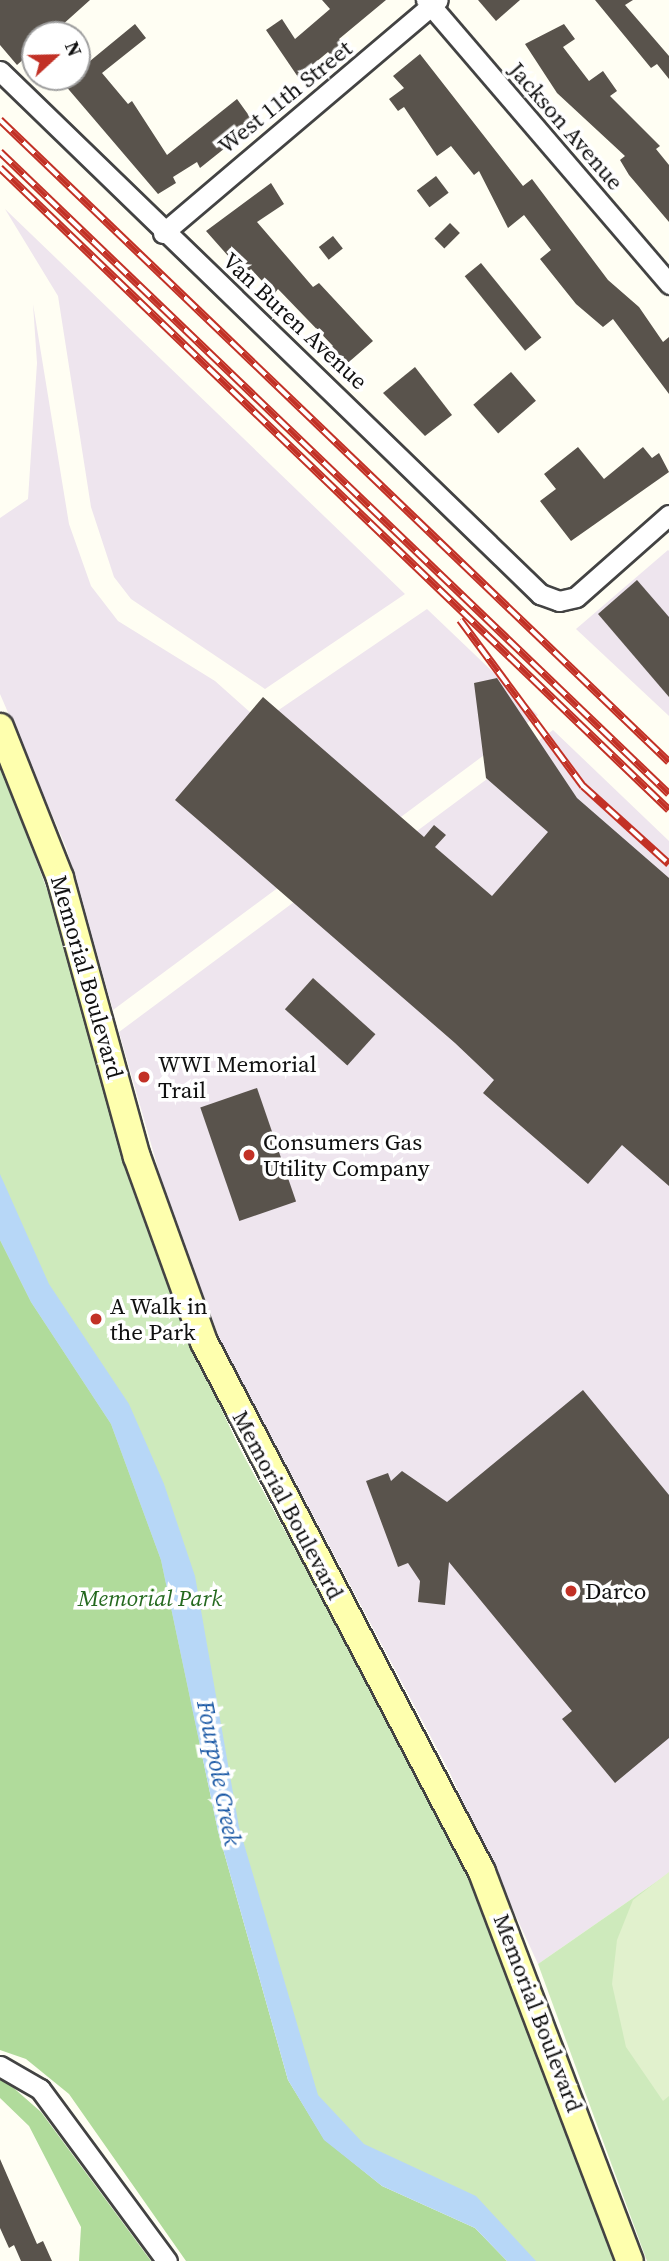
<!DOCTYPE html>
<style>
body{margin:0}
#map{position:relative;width:669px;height:2261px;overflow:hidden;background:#fffef3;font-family:"Source Serif 4",serif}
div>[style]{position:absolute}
.industrial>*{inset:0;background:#eee5ee}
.green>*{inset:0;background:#ceeabc}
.forest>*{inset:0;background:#b0db9b}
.pitch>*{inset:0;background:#e1f1cd}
.water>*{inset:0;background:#b7d7f7}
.building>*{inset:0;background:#59534c;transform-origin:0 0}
.roads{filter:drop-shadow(2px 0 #434343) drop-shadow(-2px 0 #434343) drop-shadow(0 2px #434343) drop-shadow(0 -2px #434343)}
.street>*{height:19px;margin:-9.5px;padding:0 9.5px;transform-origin:9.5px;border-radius:9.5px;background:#fff}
.secondary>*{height:26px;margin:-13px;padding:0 13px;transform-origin:13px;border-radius:13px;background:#feffae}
.rail>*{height:8px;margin-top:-4px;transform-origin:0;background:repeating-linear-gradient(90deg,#fff 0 16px,#c23126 0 32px);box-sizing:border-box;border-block:2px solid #c23126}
.dots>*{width:19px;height:19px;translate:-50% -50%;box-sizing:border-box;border:4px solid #fff;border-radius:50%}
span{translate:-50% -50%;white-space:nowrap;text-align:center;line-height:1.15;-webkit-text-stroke:7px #fff;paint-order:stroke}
.street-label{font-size:23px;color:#101010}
.poi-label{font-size:23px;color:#101010}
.left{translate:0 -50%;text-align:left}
.park-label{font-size:23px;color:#25691f;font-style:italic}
.water-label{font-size:24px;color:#1756a4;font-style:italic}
.north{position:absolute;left:21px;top:21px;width:70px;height:70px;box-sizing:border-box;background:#fff;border:2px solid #9f9f9f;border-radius:50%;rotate:68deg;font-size:19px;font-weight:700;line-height:28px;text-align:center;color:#101010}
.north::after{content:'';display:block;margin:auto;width:24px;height:32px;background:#c23126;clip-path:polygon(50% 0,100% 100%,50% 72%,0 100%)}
</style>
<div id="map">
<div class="industrial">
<i style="clip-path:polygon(5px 209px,405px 594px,265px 689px,131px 599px,114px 577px,91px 507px,58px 296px)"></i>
<i style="clip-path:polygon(33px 304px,69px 524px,91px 586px,118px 621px,215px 681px,261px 722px,427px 609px,538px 715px,382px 831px,372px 818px,113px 1010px,66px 847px,0 694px,0 518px,28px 499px,37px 363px)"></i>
<i style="clip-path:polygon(668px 550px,669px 551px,669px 716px,576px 629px)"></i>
<i style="clip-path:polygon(553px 730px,669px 841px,669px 1873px,538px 1964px,449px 1771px,221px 1342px,166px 1196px,119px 1032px,368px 847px,378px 860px)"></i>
</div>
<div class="green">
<i style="clip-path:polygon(0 763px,49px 895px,130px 1183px,181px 1323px,240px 1449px,397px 1735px,472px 1887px,614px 2261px,522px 2261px,326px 2118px,296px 2071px,200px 1742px,29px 2034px,0 2018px)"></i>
<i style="clip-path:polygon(669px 1873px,669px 2261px,647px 2261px,538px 1964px)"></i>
</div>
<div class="forest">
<i style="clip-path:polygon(0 1240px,31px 1302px,111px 1424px,161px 1560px,218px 1831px,288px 2080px,324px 2139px,382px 2186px,475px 2228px,507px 2261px,186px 2261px,69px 2094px,26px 2059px,0 2050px)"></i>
<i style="clip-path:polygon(0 2076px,41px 2112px,151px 2261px,79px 2261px,81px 2227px,29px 2126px,0 2098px)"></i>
</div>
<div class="pitch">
<i style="clip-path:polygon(669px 1872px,669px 2096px,663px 2101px,626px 2047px,612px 1984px,617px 1940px,633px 1900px)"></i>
</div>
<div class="water">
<i style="clip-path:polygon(0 1174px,49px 1284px,129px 1404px,164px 1484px,195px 1576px,239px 1827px,318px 2095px,364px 2144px,476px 2196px,536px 2261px,507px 2261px,475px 2228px,382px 2186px,324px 2140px,288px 2080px,218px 1831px,161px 1560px,111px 1424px,31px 1302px,0 1240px)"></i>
</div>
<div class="building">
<i style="clip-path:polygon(0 0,90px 0,51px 35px,35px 35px,35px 49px,17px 65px,0 45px)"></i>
<i style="clip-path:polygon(322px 0,386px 0,339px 39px,346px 48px,333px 58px,328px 52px,298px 77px,266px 30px,282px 19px,295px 39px,330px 9px)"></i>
<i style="clip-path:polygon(478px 0,520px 0,496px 21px)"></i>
<i style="clip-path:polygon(595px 0,633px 0,625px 5px,669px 56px,669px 79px,657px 64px,651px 68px)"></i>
<i style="clip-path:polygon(135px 24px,146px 38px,102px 73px,128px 104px,132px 101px,167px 155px,237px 99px,255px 124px,200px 168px,197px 162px,173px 177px,176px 183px,158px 194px,58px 77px,77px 77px,77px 47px,90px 61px)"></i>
<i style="clip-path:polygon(564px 24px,575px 39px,563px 47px,589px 81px,603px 71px,617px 91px,610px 96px,660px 146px,656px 149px,669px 165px,669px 222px,629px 175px,620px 160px,625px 156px,557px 93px,525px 44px)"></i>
<i style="clip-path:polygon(420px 54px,523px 186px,532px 179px,608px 280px,639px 307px,663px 342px,669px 337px,669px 394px,613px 319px,603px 327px,576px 304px,540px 259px,551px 250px,524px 215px,508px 228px,479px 171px,474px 175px,451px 146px,437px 156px,404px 107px,398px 111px,389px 99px,404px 88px,393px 76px)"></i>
<i style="left:436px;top:176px;width:21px;height:24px;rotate:53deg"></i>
<i style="clip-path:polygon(271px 183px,284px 204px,257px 222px,313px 287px,319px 283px,373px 341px,342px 368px,327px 351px,333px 346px,278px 289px,274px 294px,251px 269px,245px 275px,206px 231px)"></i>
<i style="left:450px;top:223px;width:14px;height:22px;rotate:45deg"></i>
<i style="left:333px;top:236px;width:16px;height:18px;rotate:52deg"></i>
<i style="left:481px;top:263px;width:96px;height:21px;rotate:51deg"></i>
<i style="clip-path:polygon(415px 367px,452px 415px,425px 436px,383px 393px)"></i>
<i style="left:511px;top:372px;width:38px;height:50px;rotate:49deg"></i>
<i style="clip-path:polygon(578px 447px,604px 479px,643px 447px,652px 458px,659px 453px,669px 472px,571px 541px,540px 501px,556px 489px,544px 474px)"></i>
<i style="clip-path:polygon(637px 580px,669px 617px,669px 697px,598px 614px)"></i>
<i style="clip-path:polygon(497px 678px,577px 798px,669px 878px,669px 1186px,622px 1145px,588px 1184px,483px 1093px,494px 1080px,455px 1043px,175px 800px,263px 697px,424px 837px,434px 825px,446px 835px,435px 847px,492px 896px,548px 832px,486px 778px,474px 683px)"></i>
<i style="left:313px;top:978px;width:84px;height:42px;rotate:42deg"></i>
<i style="left:257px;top:1088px;width:120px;height:60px;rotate:71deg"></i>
<i style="clip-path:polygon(583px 1390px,669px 1495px,669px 1738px,615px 1783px,562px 1719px,572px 1711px,449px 1562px,445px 1605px,418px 1602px,420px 1581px,408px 1563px,398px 1567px,366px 1481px,388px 1473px,391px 1481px,402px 1471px,447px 1502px)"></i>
<i style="clip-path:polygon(0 2159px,37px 2244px,43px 2241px,52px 2261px,21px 2261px,14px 2245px,9px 2248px,0 2228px)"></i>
</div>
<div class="roads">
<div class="street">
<i style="left:426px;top:0;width:374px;rotate:49.4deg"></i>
<i style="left:0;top:71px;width:752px;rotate:44.08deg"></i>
<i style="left:540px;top:594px;width:20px;rotate:20deg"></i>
<i style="left:559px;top:601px;width:17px;rotate:-13deg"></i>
<i style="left:576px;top:597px;width:124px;rotate:-41.4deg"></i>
<i style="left:163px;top:233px;width:360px;rotate:-40.3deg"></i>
<i style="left:0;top:2066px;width:46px;rotate:29.9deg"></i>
<i style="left:40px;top:2089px;width:214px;rotate:53.6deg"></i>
</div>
<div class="secondary">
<i style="left:0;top:727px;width:162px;rotate:68.3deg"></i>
<i style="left:60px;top:878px;width:289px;rotate:74.6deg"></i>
<i style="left:137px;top:1157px;width:197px;rotate:70.1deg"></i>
<i style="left:204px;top:1342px;width:598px;rotate:62.32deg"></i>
<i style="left:482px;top:1872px;width:416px;rotate:69.2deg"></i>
</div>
</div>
<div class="rail">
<i style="left:0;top:120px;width:927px;rotate:43.82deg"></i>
<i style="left:0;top:152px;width:927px;rotate:43.82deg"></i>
<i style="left:0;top:168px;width:927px;rotate:43.82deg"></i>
<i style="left:460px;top:620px;width:207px;rotate:53.5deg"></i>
<i style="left:583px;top:786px;width:116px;rotate:42.2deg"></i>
</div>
<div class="dots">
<i style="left:144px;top:1077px;background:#c23126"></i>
<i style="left:249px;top:1155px;background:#c23126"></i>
<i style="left:96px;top:1319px;background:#c23126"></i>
<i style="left:571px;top:1591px;background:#c23126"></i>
</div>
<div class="street-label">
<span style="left:285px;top:97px;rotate:-39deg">West 11th Street</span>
<span style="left:566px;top:126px;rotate:49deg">Jackson Avenue</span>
<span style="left:295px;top:321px;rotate:43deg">Van Buren Avenue</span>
<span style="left:87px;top:977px;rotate:74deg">Memorial Boulevard</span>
<span style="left:288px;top:1505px;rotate:62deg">Memorial Boulevard</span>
<span style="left:538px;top:2013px;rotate:69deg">Memorial Boulevard</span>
</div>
<div class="poi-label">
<span class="left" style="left:158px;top:1077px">WWI Memorial<br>Trail</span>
<span class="left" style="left:263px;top:1155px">Consumers Gas<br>Utility Company</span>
<span class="left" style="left:110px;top:1319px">A Walk in<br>the Park</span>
<span class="left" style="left:585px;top:1591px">Darco</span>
</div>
<div class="park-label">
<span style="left:150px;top:1598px">Memorial Park</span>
</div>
<div class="water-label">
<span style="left:219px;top:1773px;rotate:79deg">Fourpole Creek</span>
</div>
<div class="north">N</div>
</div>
